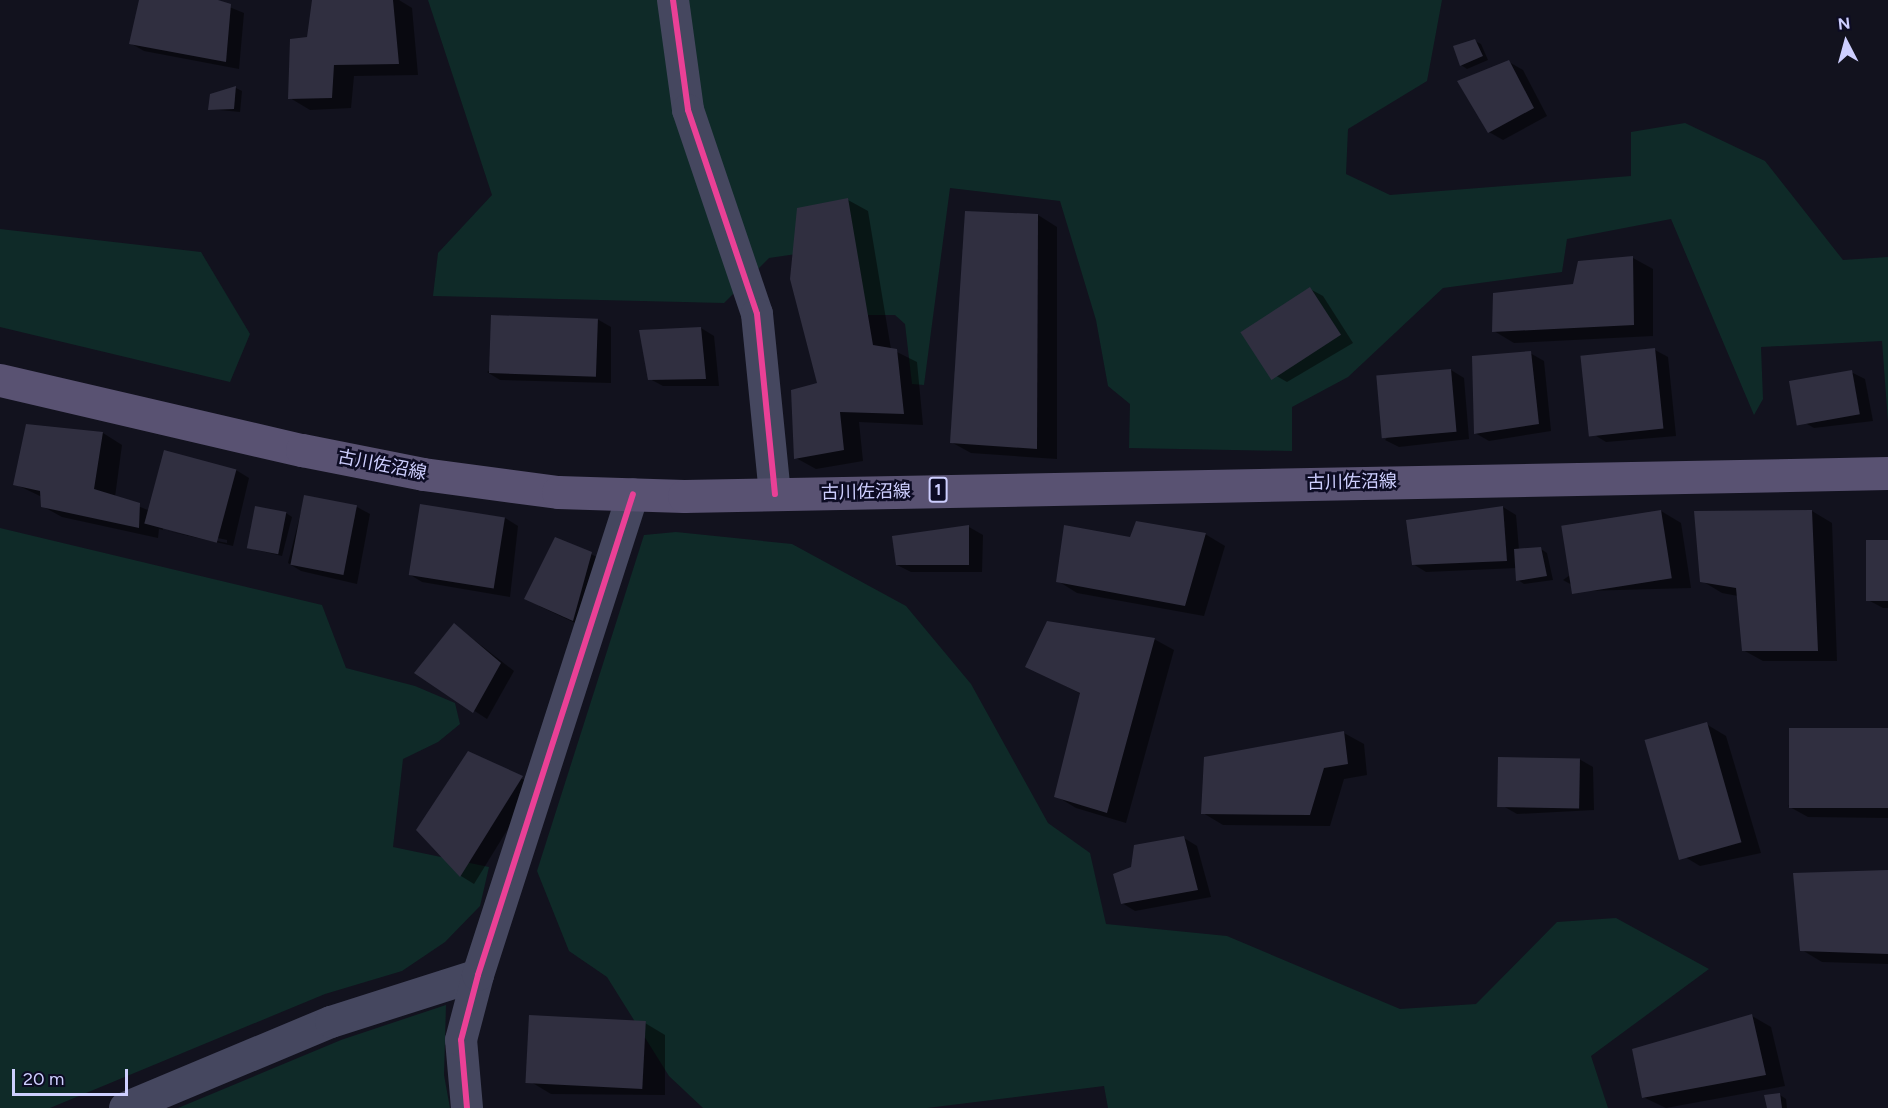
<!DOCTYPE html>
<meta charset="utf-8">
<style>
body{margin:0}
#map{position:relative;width:1888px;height:1108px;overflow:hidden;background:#12121e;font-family:Figtree,"Noto Sans JP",sans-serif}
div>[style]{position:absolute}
.green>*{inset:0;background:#0f2a28}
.shadow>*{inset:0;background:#0007}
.building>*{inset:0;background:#302f40;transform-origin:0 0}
.minor>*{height:32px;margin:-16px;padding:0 16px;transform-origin:16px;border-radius:16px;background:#45475f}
.primary>*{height:33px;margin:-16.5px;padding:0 16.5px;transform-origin:16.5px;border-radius:16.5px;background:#595272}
.cycleway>*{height:6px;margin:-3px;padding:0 3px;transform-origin:3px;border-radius:3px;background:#ea4096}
span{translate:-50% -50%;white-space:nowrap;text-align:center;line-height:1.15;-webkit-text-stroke:5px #0d0c24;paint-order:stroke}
.shield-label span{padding:2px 4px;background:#0d0c24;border:2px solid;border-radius:4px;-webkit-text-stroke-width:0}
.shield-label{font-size:16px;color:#cecfff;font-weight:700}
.street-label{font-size:18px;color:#cecfff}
.north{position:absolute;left:1816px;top:12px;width:60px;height:60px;-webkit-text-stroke:4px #0d0c24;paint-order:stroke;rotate:354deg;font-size:16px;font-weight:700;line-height:24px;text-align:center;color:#cecfff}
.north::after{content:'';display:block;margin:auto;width:21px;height:27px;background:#cecfff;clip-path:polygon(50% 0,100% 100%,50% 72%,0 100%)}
.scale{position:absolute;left:12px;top:1069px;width:116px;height:27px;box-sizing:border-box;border:3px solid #cecfff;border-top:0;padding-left:8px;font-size:18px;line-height:21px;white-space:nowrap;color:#cecfff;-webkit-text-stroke:4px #0d0c24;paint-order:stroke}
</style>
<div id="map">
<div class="green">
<i style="clip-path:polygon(428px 0,1442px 0,1427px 81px,1348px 129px,1346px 174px,1390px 195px,1631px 176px,1631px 132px,1685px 123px,1765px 161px,1843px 260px,1888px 257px,1888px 422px,1882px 341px,1761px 347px,1763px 399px,1754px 415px,1671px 219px,1567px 239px,1562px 272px,1443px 288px,1348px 377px,1292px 407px,1292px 451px,1129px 448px,1130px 404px,1108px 386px,1096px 320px,1060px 201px,950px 188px,924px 385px,912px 384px,905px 324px,895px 315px,860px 315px,844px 247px,769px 258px,724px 303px,433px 296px,438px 253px,492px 195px)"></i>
<i style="clip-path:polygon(0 229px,201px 252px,250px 334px,230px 382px,0 327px)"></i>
<i style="clip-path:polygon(0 528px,322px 605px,346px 668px,415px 686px,455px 703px,460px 724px,438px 742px,403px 759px,393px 847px,489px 867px,480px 906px,445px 942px,402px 971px,325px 994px,50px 1108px,0 1108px)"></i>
<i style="clip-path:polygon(676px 532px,792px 544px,906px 606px,971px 684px,1048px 823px,1090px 853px,1106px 924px,1227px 936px,1400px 1009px,1476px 1004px,1557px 922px,1616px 918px,1709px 969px,1591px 1056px,1608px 1108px,1108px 1108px,1104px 1086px,927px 1108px,703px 1108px,669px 1076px,607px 977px,569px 951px,537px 871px,644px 535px)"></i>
<i style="clip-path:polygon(446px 1005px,444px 1075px,450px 1108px,178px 1108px,341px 1040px)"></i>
</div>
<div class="shadow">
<i style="clip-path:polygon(140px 0,212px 0,244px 13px,239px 69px,144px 51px,130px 43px)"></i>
<i style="clip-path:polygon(313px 0,399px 0,412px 8px,418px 75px,354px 76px,351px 108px,310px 110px,290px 98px,308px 38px)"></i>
<i style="clip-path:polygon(1475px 41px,1481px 44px,1488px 60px,1467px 69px,1461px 65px)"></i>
<i style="clip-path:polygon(1509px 62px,1523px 70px,1547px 116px,1503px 140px,1489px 132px)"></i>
<i style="clip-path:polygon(236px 88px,242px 91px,240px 112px,210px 109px,211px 95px)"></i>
<i style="clip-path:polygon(848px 200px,868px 211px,891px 349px,917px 362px,923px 425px,859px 422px,863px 461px,816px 469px,796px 458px,819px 384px)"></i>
<i style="clip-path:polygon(1038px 215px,1057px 227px,1057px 459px,971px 453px,951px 442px)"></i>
<i style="clip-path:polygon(1633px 258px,1653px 269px,1653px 336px,1514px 343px,1494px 331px)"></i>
<i style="clip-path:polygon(1310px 289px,1323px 296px,1353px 343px,1287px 382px,1273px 374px)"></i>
<i style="clip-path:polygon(597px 319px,611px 327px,611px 383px,500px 380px,487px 372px)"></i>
<i style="clip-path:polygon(701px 328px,714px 336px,719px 386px,663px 386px,650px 379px)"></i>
<i style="clip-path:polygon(1655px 350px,1668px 357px,1676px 436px,1606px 442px,1593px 434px)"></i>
<i style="clip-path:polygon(1530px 353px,1544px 361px,1551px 431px,1489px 441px,1475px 433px)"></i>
<i style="clip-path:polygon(1451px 370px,1464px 378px,1469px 439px,1399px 447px,1385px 440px)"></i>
<i style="clip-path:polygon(1851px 372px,1865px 379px,1873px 421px,1814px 428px,1800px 420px)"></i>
<i style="clip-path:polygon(evenodd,103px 433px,122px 445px,115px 497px,153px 512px,236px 470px,249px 478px,233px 546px,159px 529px,158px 538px,62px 517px,42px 506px,42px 497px,15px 484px,103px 433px,163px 526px,227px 540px,227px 543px,163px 530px,163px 526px)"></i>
<i style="clip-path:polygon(305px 496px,357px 507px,370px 514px,357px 584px,301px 571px,288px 563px)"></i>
<i style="clip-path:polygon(1503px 507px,1516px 515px,1519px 550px,1541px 549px,1547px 553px,1553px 580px,1524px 584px,1518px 580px,1517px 568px,1426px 572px,1413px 564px)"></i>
<i style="clip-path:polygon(1661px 511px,1681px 523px,1691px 588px,1583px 591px,1563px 580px)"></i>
<i style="clip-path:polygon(1812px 511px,1832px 523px,1837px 661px,1763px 661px,1743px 650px,1738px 596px,1722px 593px,1702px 581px)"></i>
<i style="clip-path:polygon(286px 513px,292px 517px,282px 556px,249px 548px)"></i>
<i style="clip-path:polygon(505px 518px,518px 526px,510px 597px,422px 582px,409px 574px)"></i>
<i style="clip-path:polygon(969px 527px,983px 535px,982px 572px,911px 572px,897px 565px,893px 537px)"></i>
<i style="clip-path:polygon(1205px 534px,1225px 546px,1204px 616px,1077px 593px,1058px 581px,1131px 539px)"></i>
<i style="clip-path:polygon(1888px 541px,1888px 608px,1883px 608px,1870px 601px)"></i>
<i style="clip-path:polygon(591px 554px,604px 561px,586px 628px,539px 606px)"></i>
<i style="clip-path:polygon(455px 625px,514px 671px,487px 719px,416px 673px)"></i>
<i style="clip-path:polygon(1154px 639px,1174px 650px,1126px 823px,1076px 808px,1056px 796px,1081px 694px,1027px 666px)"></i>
<i style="clip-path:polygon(1706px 724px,1726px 736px,1761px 853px,1700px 866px,1680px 854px)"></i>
<i style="clip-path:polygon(1888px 729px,1888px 818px,1808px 817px,1788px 806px)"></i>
<i style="clip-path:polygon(1344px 733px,1364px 744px,1367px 775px,1344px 779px,1330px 826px,1223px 825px,1203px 813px)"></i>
<i style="clip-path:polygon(468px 753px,535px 785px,474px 884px,461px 876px,418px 830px)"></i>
<i style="clip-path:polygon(1579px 759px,1593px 767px,1594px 810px,1517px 814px,1503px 806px)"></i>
<i style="clip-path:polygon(1184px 838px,1197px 846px,1211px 897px,1135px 911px,1122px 903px,1132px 868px)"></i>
<i style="clip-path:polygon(1888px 872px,1888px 964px,1822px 962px,1802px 950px)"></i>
<i style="clip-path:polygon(1752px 1016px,1771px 1027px,1785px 1086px,1666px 1108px,1643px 1097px)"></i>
<i style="clip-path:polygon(645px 1023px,665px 1035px,665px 1095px,551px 1094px,531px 1082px)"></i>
<i style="clip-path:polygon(1780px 1095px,1786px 1099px,1787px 1108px,1768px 1108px)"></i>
</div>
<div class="building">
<i style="clip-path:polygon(139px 0,218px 0,231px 4px,226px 62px,129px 44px)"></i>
<i style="clip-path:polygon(312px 0,393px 0,399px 64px,334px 65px,332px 98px,288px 99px,290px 39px,307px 37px)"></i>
<i style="clip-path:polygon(1475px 39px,1483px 56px,1460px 66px,1453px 46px)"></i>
<i style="clip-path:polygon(1509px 60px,1534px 108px,1488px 133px,1457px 81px)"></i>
<i style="clip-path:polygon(236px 86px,234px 109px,208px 110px,210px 94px)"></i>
<i style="clip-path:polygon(848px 198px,873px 345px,897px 349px,904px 414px,840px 412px,844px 450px,794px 459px,791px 390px,817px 383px,790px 279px,797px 208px)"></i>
<i style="clip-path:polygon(965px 211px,1038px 214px,1037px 449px,950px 443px)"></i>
<i style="clip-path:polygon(1633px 256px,1634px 325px,1492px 332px,1493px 293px,1573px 284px,1578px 261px)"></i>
<i style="left:1310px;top:287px;width:57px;height:83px;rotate:57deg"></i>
<i style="left:491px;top:315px;width:107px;height:58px;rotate:2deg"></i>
<i style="clip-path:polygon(701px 327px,706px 379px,648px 380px,639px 330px)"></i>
<i style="left:1655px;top:348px;width:81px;height:75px;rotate:84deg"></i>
<i style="clip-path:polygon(1531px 351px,1539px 424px,1474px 434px,1472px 356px)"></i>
<i style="left:1451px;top:369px;width:63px;height:75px;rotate:85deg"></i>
<i style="left:1852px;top:370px;width:45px;height:64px;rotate:80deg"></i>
<i style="clip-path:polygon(26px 424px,103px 432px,94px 489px,140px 503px,139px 528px,41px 507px,40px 491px,13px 485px)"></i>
<i style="left:164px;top:450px;width:75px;height:76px;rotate:15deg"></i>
<i style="left:304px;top:495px;width:54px;height:71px;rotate:11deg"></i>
<i style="left:420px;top:504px;width:86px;height:72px;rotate:9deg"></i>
<i style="left:255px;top:506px;width:32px;height:43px;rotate:11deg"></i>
<i style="clip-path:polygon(1503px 506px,1507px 561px,1412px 565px,1406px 520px)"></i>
<i style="left:1661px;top:510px;width:69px;height:101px;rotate:81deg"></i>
<i style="clip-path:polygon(1812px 510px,1818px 651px,1742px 651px,1736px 588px,1700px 582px,1694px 511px)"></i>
<i style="clip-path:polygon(1136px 521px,1206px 533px,1185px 606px,1056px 582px,1064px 525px,1130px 537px)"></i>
<i style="clip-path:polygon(969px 525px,969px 565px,896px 565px,892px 536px)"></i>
<i style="clip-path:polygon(555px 537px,592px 552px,573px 621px,524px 599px)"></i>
<i style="left:1866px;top:540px;width:22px;height:61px"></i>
<i style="clip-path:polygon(1541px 547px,1547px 576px,1516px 581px,1514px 549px)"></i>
<i style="clip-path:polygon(1047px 621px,1155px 638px,1107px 813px,1054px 797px,1080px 693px,1025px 667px)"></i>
<i style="clip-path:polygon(454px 623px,501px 663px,473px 713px,414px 673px)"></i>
<i style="left:1707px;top:722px;width:125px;height:65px;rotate:74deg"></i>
<i style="left:1888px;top:728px;width:80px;height:99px;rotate:90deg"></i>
<i style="clip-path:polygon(1344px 731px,1348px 764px,1324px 768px,1310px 815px,1201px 814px,1204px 757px)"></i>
<i style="clip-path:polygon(468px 751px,523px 776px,460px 877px,416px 830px)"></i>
<i style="left:1498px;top:757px;width:82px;height:50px;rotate:1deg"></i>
<i style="clip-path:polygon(1184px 836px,1198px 890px,1121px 904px,1113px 874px,1131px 867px,1134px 845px)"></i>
<i style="clip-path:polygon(1888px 870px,1888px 954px,1800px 951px,1793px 873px)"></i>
<i style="clip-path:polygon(1752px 1014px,1766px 1075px,1642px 1098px,1632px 1049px)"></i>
<i style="left:529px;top:1015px;width:117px;height:68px;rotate:3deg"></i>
<i style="clip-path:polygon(1780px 1093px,1782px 1108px,1767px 1108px,1764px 1095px)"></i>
</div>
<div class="minor">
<i style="left:673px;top:0;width:111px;rotate:82.2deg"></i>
<i style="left:688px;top:110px;width:215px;rotate:71.3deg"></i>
<i style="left:757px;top:314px;width:181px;rotate:84.3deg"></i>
<i style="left:125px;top:1108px;width:223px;rotate:-22.7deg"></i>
<i style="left:331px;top:1022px;width:154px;rotate:-17.7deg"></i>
<i style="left:467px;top:1108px;width:68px;rotate:-95deg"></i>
<i style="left:461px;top:1040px;width:67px;rotate:-75.3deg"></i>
<i style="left:478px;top:975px;width:505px;rotate:-72.14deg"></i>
</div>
<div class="primary">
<i style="left:0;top:380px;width:310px;rotate:13.1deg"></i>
<i style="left:302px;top:450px;width:123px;rotate:11.2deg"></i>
<i style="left:423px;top:474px;width:136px;rotate:7.6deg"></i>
<i style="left:558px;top:492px;width:126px;rotate:1.8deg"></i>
<i style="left:684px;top:496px;width:1204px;rotate:-1.09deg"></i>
</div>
<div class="cycleway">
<i style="left:673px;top:0;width:111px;rotate:82.2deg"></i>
<i style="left:688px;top:110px;width:215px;rotate:71.3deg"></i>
<i style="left:757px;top:314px;width:181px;rotate:84.3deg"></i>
<i style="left:467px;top:1108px;width:68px;rotate:-95deg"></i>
<i style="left:461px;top:1040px;width:67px;rotate:-75.3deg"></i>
<i style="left:478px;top:975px;width:505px;rotate:-72.14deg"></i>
</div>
<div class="shield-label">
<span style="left:938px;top:490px">1</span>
</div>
<div class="street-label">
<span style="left:382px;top:465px;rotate:11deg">古川佐沼線</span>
<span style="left:1352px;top:482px;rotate:-1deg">古川佐沼線</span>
<span style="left:866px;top:492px;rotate:-1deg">古川佐沼線</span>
</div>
<div class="north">N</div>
<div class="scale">20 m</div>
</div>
